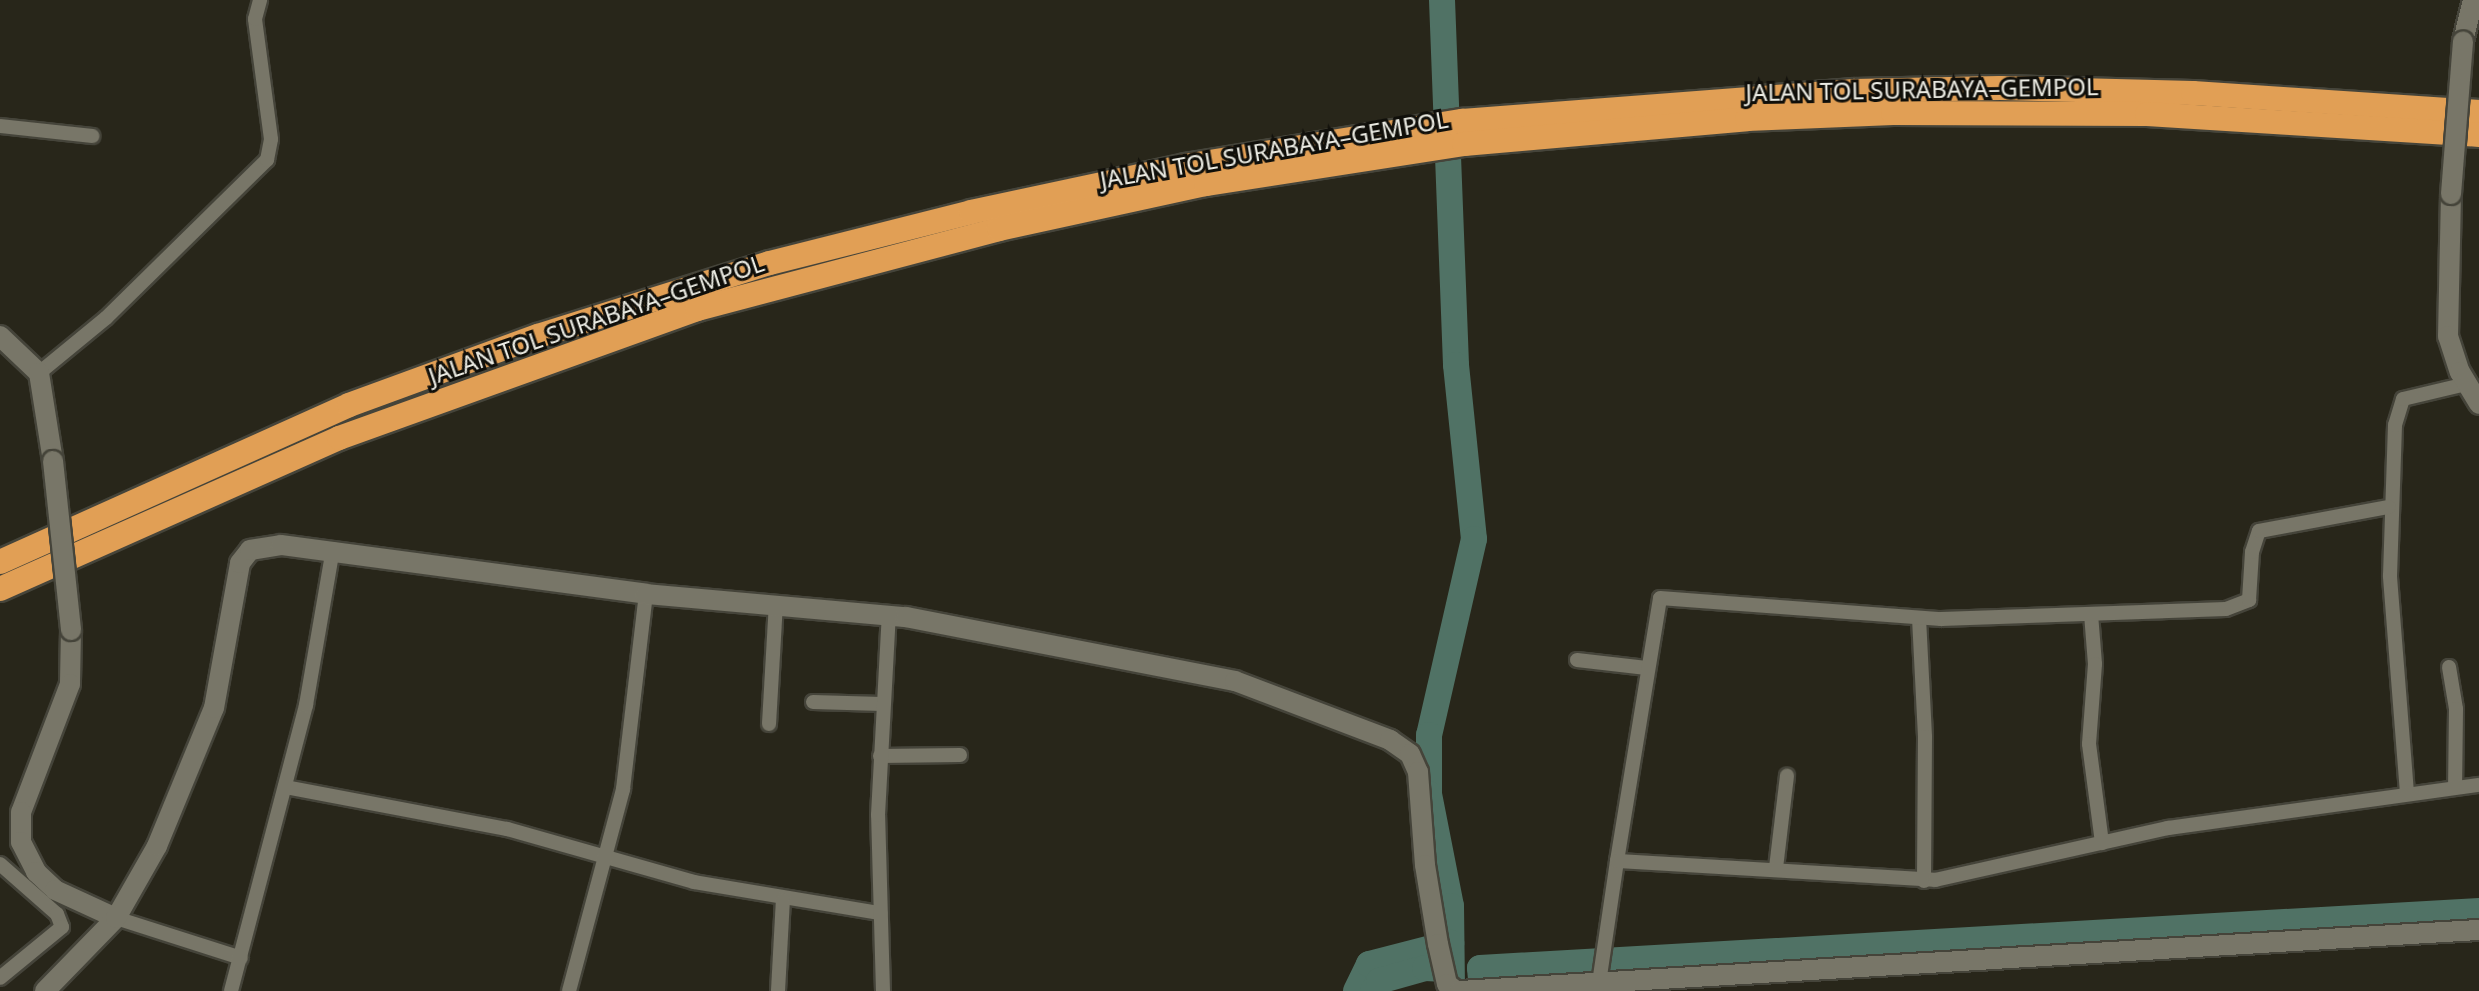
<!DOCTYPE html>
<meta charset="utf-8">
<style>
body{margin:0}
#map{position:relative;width:2479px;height:991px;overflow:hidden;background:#28261a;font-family:"Noto Sans",sans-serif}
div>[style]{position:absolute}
.river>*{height:26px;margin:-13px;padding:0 13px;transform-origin:13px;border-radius:13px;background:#507265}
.roads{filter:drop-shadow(2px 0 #45443a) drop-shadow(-2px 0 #45443a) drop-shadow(0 2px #45443a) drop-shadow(0 -2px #45443a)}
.street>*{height:14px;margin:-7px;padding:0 7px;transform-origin:7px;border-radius:7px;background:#787668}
.secondary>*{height:20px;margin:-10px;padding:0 10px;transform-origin:10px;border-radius:10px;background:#787668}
.highway>*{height:24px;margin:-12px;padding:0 12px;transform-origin:12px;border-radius:12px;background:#e19f55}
.bridges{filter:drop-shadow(2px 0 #45443a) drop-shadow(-2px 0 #45443a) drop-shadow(0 2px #45443a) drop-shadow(0 -2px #45443a)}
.secondary-bridge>*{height:20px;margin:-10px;padding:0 10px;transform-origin:10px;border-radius:10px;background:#787668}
span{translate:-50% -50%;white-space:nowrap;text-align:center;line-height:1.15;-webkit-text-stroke:6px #100f0a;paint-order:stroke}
.street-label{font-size:24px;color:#eaeae2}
</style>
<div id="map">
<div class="river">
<i style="left:1442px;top:0;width:365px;rotate:87.8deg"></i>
<i style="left:1456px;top:365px;width:175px;rotate:84.1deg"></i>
<i style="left:1474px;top:539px;width:201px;rotate:102.9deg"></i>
<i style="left:1429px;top:735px;width:59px;rotate:90deg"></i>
<i style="left:1429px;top:794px;width:114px;rotate:78.9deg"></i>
<i style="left:1451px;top:906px;width:85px;rotate:89.3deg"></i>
<i style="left:1356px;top:991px;width:30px;rotate:-64deg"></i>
<i style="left:1369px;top:964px;width:85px;rotate:-14.4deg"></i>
<i style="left:1373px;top:991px;width:12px;rotate:-59deg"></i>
<i style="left:1379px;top:981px;width:48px;rotate:-15.8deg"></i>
<i style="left:1425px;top:968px;width:21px;rotate:3deg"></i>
<i style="left:1482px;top:991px;width:23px;rotate:-95deg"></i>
<i style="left:1480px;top:968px;width:1001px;rotate:-3.27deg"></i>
</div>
<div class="roads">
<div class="street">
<i style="left:0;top:126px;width:93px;rotate:6.2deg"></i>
<i style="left:39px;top:373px;width:87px;rotate:-39.4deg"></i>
<i style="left:106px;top:318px;width:226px;rotate:-44.5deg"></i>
<i style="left:267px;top:160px;width:21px;rotate:-79deg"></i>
<i style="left:271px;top:139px;width:121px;rotate:-97.6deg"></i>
<i style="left:255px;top:19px;width:20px;rotate:-75deg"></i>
<i style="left:2091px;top:614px;width:50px;rotate:85.4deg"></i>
<i style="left:2095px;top:664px;width:80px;rotate:94.3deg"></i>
<i style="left:2089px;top:744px;width:100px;rotate:82.5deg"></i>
<i style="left:1919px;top:618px;width:119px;rotate:87.1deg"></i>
<i style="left:1925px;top:737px;width:144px;rotate:90.4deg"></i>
<i style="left:1577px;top:660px;width:70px;rotate:6.5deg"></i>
<i style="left:2449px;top:667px;width:43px;rotate:80.5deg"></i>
<i style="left:2456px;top:709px;width:78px;rotate:90.7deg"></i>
<i style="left:813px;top:702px;width:69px;rotate:1.7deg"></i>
<i style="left:769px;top:724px;width:121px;rotate:-86.7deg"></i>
<i style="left:880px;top:756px;width:80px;rotate:-0.7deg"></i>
<i style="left:285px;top:787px;width:226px;rotate:10.7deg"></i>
<i style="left:507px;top:829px;width:194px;rotate:15.8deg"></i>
<i style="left:694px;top:882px;width:189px;rotate:9.5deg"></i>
<i style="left:2407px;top:793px;width:218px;rotate:-94.5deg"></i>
<i style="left:2390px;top:576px;width:151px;rotate:-88.1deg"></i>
<i style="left:2395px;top:425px;width:27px;rotate:-73deg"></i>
<i style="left:2403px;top:399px;width:65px;rotate:-13.4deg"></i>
<i style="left:1617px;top:861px;width:266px;rotate:-80.7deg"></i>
<i style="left:1660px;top:598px;width:282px;rotate:4.3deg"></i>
<i style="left:1941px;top:619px;width:285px;rotate:-2deg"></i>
<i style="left:2226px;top:609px;width:25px;rotate:-21deg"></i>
<i style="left:2249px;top:600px;width:48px;rotate:-86.4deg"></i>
<i style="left:2252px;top:552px;width:22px;rotate:-72deg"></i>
<i style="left:2259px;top:531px;width:132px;rotate:-10.5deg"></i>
<i style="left:0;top:864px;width:76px;rotate:41.3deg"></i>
<i style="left:57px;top:914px;width:14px;rotate:69deg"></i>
<i style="left:62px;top:927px;width:80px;rotate:140.6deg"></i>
<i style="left:1776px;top:868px;width:93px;rotate:-83.2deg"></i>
<i style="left:116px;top:918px;width:131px;rotate:17.7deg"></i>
<i style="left:1599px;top:983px;width:123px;rotate:-81.6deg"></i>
<i style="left:1617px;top:861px;width:319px;rotate:3.4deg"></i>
<i style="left:1935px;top:880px;width:239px;rotate:-12.6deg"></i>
<i style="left:2168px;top:828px;width:314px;rotate:-7.9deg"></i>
<i style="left:231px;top:991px;width:296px;rotate:-75.3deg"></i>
<i style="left:306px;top:705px;width:158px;rotate:-80.2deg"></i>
<i style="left:569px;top:991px;width:209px;rotate:-75deg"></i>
<i style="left:623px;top:789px;width:196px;rotate:-83.3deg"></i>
<i style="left:778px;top:991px;width:91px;rotate:-86.9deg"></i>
<i style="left:883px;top:991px;width:176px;rotate:-91.6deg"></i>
<i style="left:878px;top:815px;width:200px;rotate:-86.9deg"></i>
</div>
<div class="secondary">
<i style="left:2463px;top:41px;width:42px;rotate:-76.3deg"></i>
<i style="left:2451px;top:194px;width:142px;rotate:91.2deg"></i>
<i style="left:2448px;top:336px;width:38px;rotate:72deg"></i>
<i style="left:2460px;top:372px;width:37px;rotate:59deg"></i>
<i style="left:0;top:336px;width:54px;rotate:43.5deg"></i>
<i style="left:39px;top:373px;width:89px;rotate:81deg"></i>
<i style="left:71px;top:630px;width:54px;rotate:91.1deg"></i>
<i style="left:70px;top:684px;width:137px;rotate:110.9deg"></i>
<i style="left:21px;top:812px;width:30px;rotate:90deg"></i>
<i style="left:21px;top:842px;width:34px;rotate:63deg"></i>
<i style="left:36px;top:872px;width:26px;rotate:43deg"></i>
<i style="left:55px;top:890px;width:67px;rotate:24.7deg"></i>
<i style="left:45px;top:991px;width:102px;rotate:-45.8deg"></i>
<i style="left:116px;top:918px;width:83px;rotate:-60.3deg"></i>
<i style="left:157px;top:846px;width:149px;rotate:-67.6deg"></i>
<i style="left:214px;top:708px;width:147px;rotate:-79.8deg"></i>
<i style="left:240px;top:563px;width:16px;rotate:-52deg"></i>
<i style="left:250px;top:550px;width:31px;rotate:-9deg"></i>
<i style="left:281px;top:545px;width:368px;rotate:7.6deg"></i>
<i style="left:646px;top:594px;width:261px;rotate:5.1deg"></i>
<i style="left:906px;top:617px;width:335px;rotate:11deg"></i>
<i style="left:1235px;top:681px;width:166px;rotate:20.8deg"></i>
<i style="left:1390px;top:740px;width:24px;rotate:35deg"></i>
<i style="left:1410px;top:754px;width:20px;rotate:66deg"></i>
<i style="left:1418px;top:772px;width:93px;rotate:85.7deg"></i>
<i style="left:1425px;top:865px;width:80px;rotate:80.7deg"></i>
<i style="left:1438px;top:944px;width:41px;rotate:77.3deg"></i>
<i style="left:1447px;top:984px;width:11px;rotate:38deg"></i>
<i style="left:1460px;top:991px;width:1021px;rotate:-3.43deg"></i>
</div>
<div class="highway">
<i style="left:0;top:562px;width:383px;rotate:-24.2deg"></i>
<i style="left:349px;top:405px;width:201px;rotate:-20.1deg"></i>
<i style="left:538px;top:336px;width:243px;rotate:-17.5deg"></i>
<i style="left:770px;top:263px;width:207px;rotate:-14.2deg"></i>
<i style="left:971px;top:212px;width:220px;rotate:-12.1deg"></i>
<i style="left:1186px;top:166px;width:280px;rotate:-9.3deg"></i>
<i style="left:1462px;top:121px;width:393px;rotate:-4.4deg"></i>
<i style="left:1854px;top:91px;width:146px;rotate:-1.2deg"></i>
<i style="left:2000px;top:88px;width:193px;rotate:1.5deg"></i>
<i style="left:2193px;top:93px;width:287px;rotate:3.8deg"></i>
<i style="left:0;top:589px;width:371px;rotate:-24deg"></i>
<i style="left:339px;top:438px;width:381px;rotate:-19.8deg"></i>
<i style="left:697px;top:309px;width:312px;rotate:-14.8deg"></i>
<i style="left:999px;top:229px;width:212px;rotate:-12.3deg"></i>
<i style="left:1206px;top:184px;width:261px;rotate:-8.8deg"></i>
<i style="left:1464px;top:144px;width:284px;rotate:-5deg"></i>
<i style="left:1747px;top:119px;width:146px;rotate:-2.4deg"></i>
<i style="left:1893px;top:113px;width:254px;rotate:0.2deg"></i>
<i style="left:2147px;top:114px;width:333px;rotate:3.6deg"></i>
</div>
</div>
<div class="bridges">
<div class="secondary-bridge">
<i style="left:2451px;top:194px;width:153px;rotate:-85.5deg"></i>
<i style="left:53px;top:461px;width:170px;rotate:83.9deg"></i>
</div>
</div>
<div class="street-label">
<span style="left:1922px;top:89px;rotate:-1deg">JALAN TOL SURABAYA–GEMPOL</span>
<span style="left:1274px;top:149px;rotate:-10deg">JALAN TOL SURABAYA–GEMPOL</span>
<span style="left:596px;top:319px;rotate:-19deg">JALAN TOL SURABAYA–GEMPOL</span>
</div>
</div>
